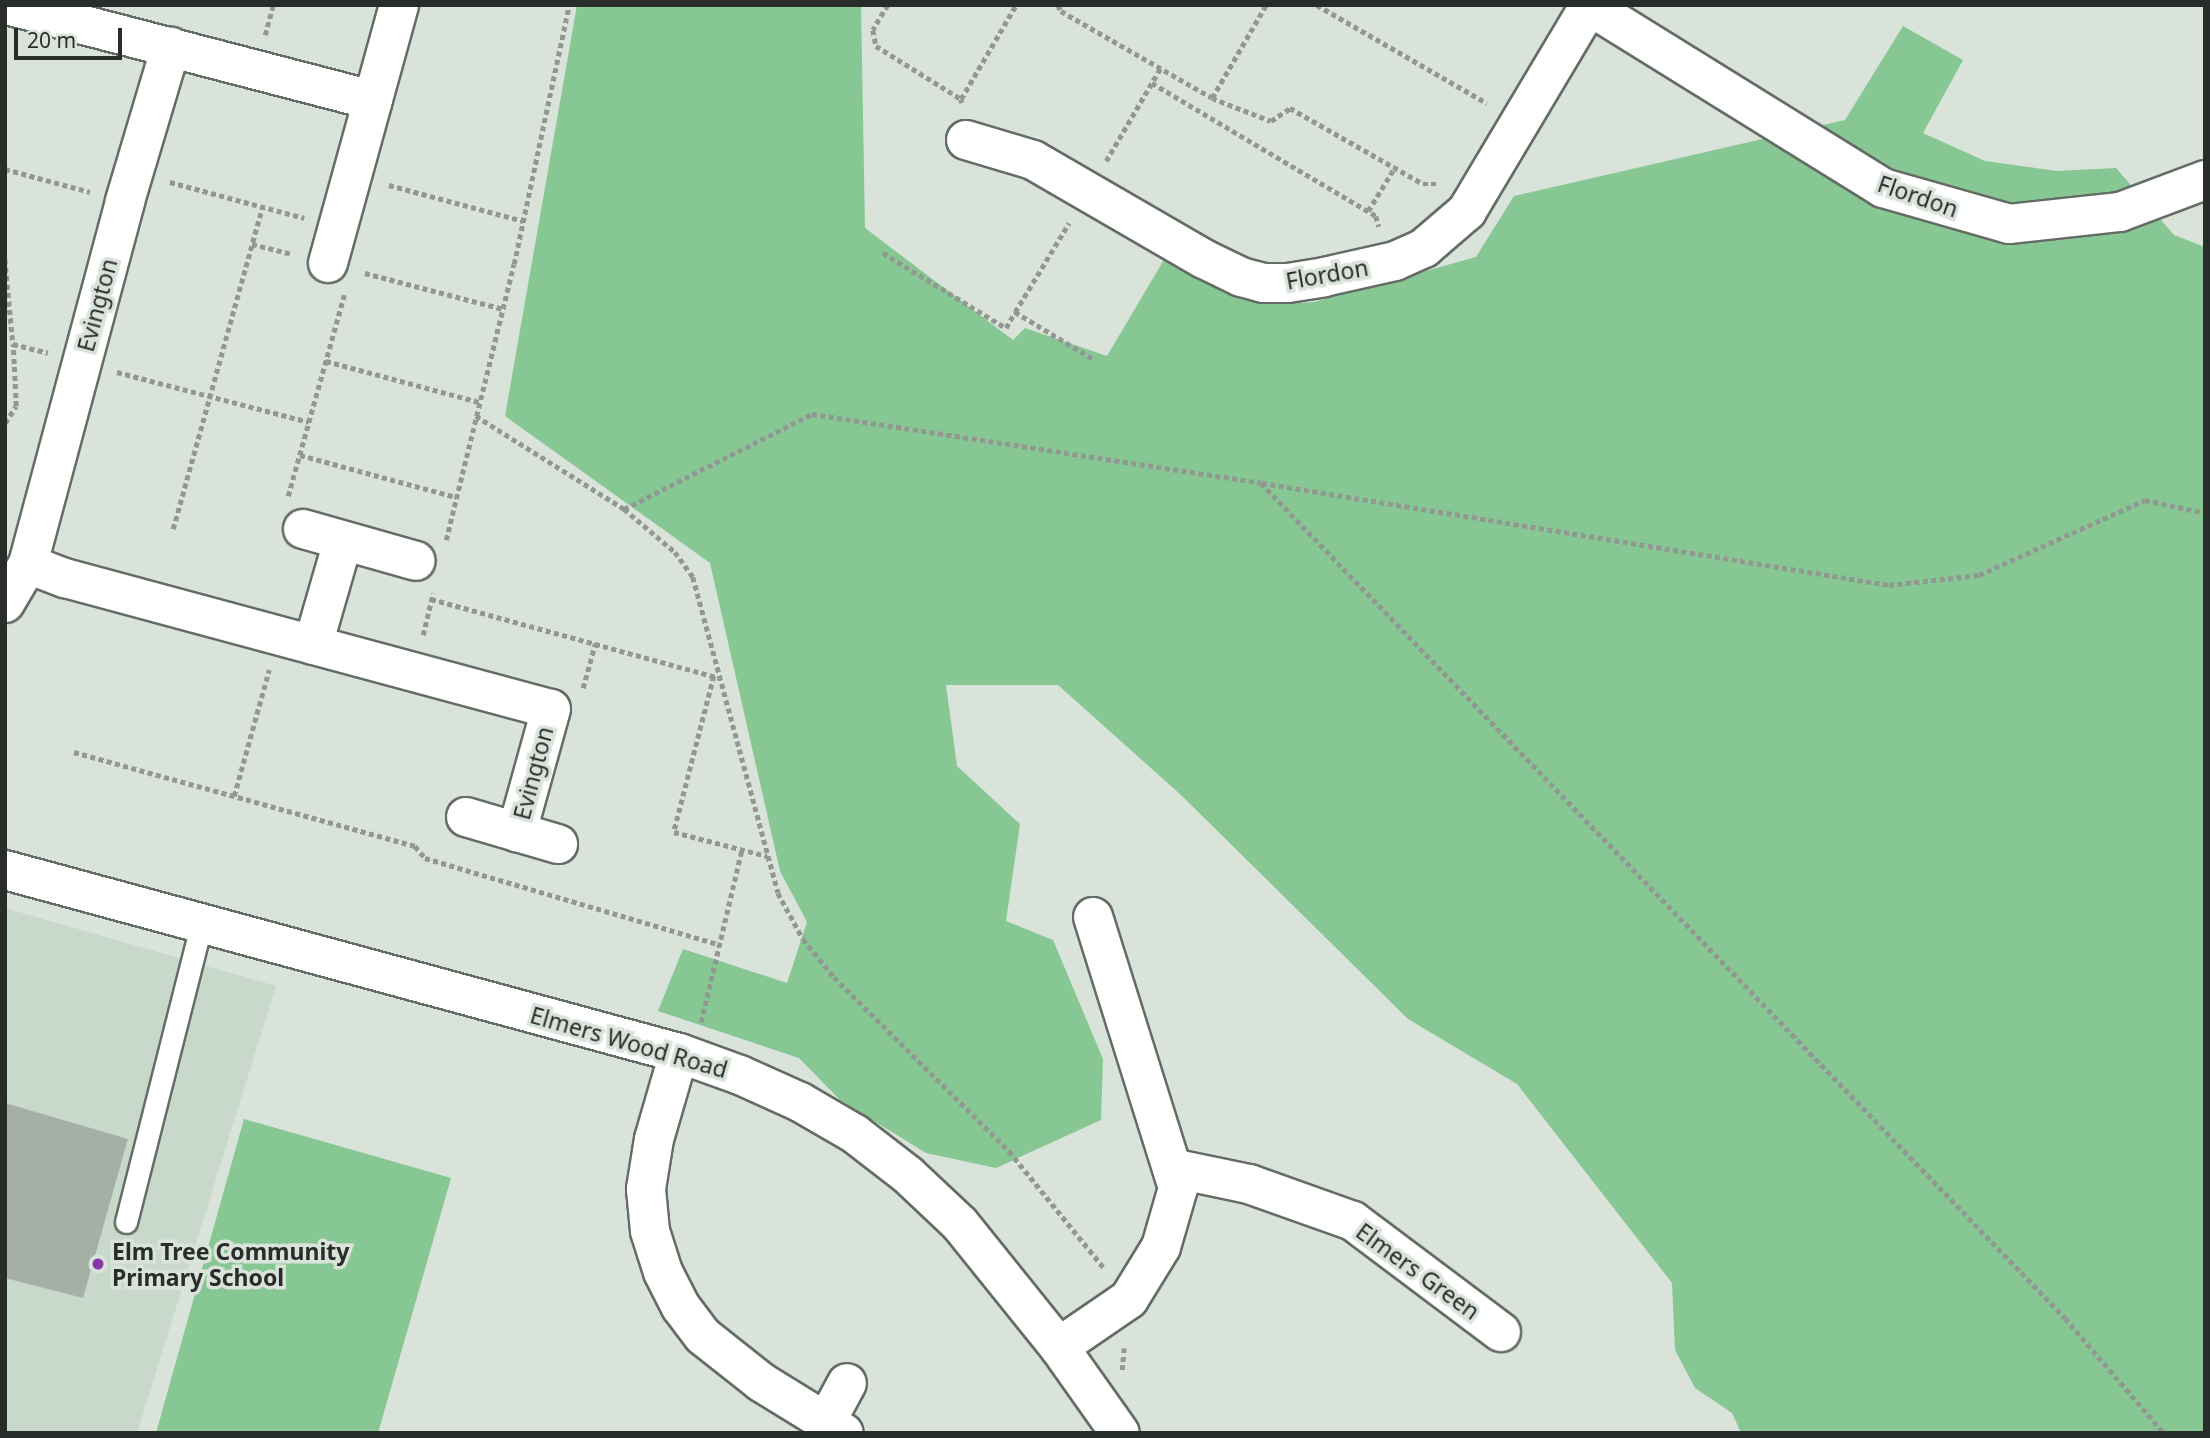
<!DOCTYPE html>
<style>
body{margin:0}
#map{position:relative;width:2210px;height:1438px;overflow:hidden;background:#d9e3da;font-family:"Noto Sans",sans-serif}
div>[style]{position:absolute}
.built>*{inset:0;background:#c8d8ca}
.green>*{inset:0;background:#86c793}
.building>*{inset:0;background:#a6afa7}
.path>*{height:4.5px;margin-top:-2.25px;transform-origin:0;background:repeating-linear-gradient(90deg,#919892 0 5px,transparent 0 8.5px)}
.roads{filter:drop-shadow(2px 0 #646d65) drop-shadow(-2px 0 #646d65) drop-shadow(0 2px #646d65) drop-shadow(0 -2px #646d65)}
.service>*{height:21px;margin:-10.5px;padding:0 10.5px;transform-origin:10.5px;border-radius:10.5px;background:#fff}
.minor>*{height:38px;margin:-19px;padding:0 19px;transform-origin:19px;border-radius:19px;background:#fff}
.dots>*{width:19px;height:19px;translate:-50% -50%;box-sizing:border-box;border:4px solid #d9e3da;border-radius:50%}
span{translate:-50% -50%;white-space:nowrap;text-align:center;line-height:1.15;-webkit-text-stroke:7px #d9e3da;paint-order:stroke}
.street-label{font-size:23px;color:#292d2a}
.poi-label{font-size:23px;color:#292d2a;font-weight:700}
.left{translate:0 -50%;text-align:left}
.frame{position:absolute;inset:0;border:7px solid #292d2a;pointer-events:none}
.scale{position:absolute;left:14px;top:28px;width:108px;height:32px;box-sizing:border-box;border:4px solid #292d2a;border-top:0;padding-left:9px;font-size:21px;line-height:24px;white-space:nowrap;color:#292d2a;-webkit-text-stroke:5px #d9e3da;paint-order:stroke}
</style>
<div id="map">
<div class="built">
<i style="clip-path:polygon(5px 908px,276px 986px,137px 1433px,5px 1433px)"></i>
</div>
<div class="green">
<i style="clip-path:polygon(577px 5px,861px 5px,865px 228px,1013px 340px,1025px 328px,1107px 356px,1165px 258px,1245px 299px,1276px 304px,1314px 302px,1476px 257px,1514px 196px,1845px 120px,1903px 26px,1963px 60px,1923px 133px,1985px 161px,2057px 171px,2116px 168px,2174px 235px,2205px 247px,2205px 1433px,1741px 1433px,1732px 1413px,1695px 1388px,1675px 1350px,1672px 1283px,1517px 1084px,1408px 1019px,1181px 795px,1058px 685px,946px 685px,957px 766px,1020px 824px,1006px 921px,1053px 940px,1103px 1059px,1101px 1120px,996px 1168px,926px 1153px,840px 1100px,799px 1058px,658px 1011px,683px 949px,787px 983px,807px 922px,780px 871px,710px 563px,505px 416px)"></i>
<i style="clip-path:polygon(244px 1119px,451px 1178px,378px 1433px,156px 1433px)"></i>
</div>
<div class="building">
<i style="clip-path:polygon(5px 1103px,128px 1139px,83px 1298px,5px 1278px)"></i>
</div>
<div class="path">
<i style="left:888px;top:5px;width:29px;rotate:121deg"></i>
<i style="left:873px;top:30px;width:16px;rotate:79deg"></i>
<i style="left:876px;top:46px;width:100px;rotate:31.9deg"></i>
<i style="left:961px;top:99px;width:4px;rotate:76deg"></i>
<i style="left:1058px;top:5px;width:7px;rotate:63deg"></i>
<i style="left:1061px;top:11px;width:174px;rotate:29.9deg"></i>
<i style="left:1212px;top:98px;width:63px;rotate:21.3deg"></i>
<i style="left:1271px;top:121px;width:23px;rotate:-34deg"></i>
<i style="left:1290px;top:108px;width:153px;rotate:29.7deg"></i>
<i style="left:1423px;top:184px;width:16px"></i>
<i style="left:1317px;top:5px;width:196px;rotate:30deg"></i>
<i style="left:265px;top:35px;width:31px;rotate:-75deg"></i>
<i style="left:1152px;top:83px;width:261px;rotate:30.7deg"></i>
<i style="left:1376px;top:216px;width:11px;rotate:75deg"></i>
<i style="left:1212px;top:98px;width:108px;rotate:-59.9deg"></i>
<i style="left:961px;top:99px;width:109px;rotate:-59.7deg"></i>
<i style="left:1106px;top:161px;width:107px;rotate:-59.6deg"></i>
<i style="left:5px;top:169px;width:88px;rotate:15.1deg"></i>
<i style="left:170px;top:182px;width:139px;rotate:15deg"></i>
<i style="left:389px;top:185px;width:139px;rotate:15deg"></i>
<i style="left:1368px;top:211px;width:52px;rotate:-58.5deg"></i>
<i style="left:252px;top:244px;width:41px;rotate:14deg"></i>
<i style="left:883px;top:253px;width:144px;rotate:31.4deg"></i>
<i style="left:1006px;top:328px;width:18px;rotate:-61deg"></i>
<i style="left:1015px;top:312px;width:93px;rotate:31deg"></i>
<i style="left:5px;top:259px;width:85px;rotate:84.6deg"></i>
<i style="left:365px;top:273px;width:143px;rotate:14.6deg"></i>
<i style="left:1015px;top:312px;width:104px;rotate:-58.8deg"></i>
<i style="left:326px;top:361px;width:158px;rotate:15deg"></i>
<i style="left:117px;top:372px;width:198px;rotate:14.6deg"></i>
<i style="left:476px;top:416px;width:175px;rotate:32.1deg"></i>
<i style="left:624px;top:509px;width:67px;rotate:40.1deg"></i>
<i style="left:675px;top:552px;width:31px;rotate:54deg"></i>
<i style="left:693px;top:577px;width:327px;rotate:74.9deg"></i>
<i style="left:778px;top:893px;width:52px;rotate:61.5deg"></i>
<i style="left:803px;top:939px;width:49px;rotate:50.8deg"></i>
<i style="left:834px;top:977px;width:247px;rotate:44.8deg"></i>
<i style="left:1009px;top:1151px;width:151px;rotate:50.9deg"></i>
<i style="left:5px;top:423px;width:20px;rotate:-57deg"></i>
<i style="left:16px;top:406px;width:62px;rotate:-92.8deg"></i>
<i style="left:13px;top:344px;width:36px;rotate:14deg"></i>
<i style="left:300px;top:455px;width:162px;rotate:15.1deg"></i>
<i style="left:1262px;top:483px;width:635px;rotate:9.24deg"></i>
<i style="left:1889px;top:585px;width:91px;rotate:-6.3deg"></i>
<i style="left:1979px;top:575px;width:182px;rotate:-24.3deg"></i>
<i style="left:2145px;top:500px;width:61px;rotate:12.2deg"></i>
<i style="left:288px;top:496px;width:209px;rotate:-74.4deg"></i>
<i style="left:624px;top:509px;width:211px;rotate:-26.8deg"></i>
<i style="left:812px;top:414px;width:454px;rotate:8.7deg"></i>
<i style="left:1261px;top:483px;width:1159px;rotate:46.08deg"></i>
<i style="left:2065px;top:1318px;width:152px;rotate:49.3deg"></i>
<i style="left:173px;top:529px;width:334px;rotate:-74.5deg"></i>
<i style="left:446px;top:540px;width:284px;rotate:-76.2deg"></i>
<i style="left:514px;top:264px;width:265px;rotate:-78deg"></i>
<i style="left:431px;top:599px;width:300px;rotate:15.3deg"></i>
<i style="left:423px;top:635px;width:43px;rotate:-76.6deg"></i>
<i style="left:714px;top:676px;width:161px;rotate:104.4deg"></i>
<i style="left:674px;top:832px;width:96px;rotate:14.5deg"></i>
<i style="left:583px;top:688px;width:46px;rotate:-74.7deg"></i>
<i style="left:74px;top:752px;width:354px;rotate:15.4deg"></i>
<i style="left:415px;top:846px;width:16px;rotate:50deg"></i>
<i style="left:425px;top:858px;width:308px;rotate:16.4deg"></i>
<i style="left:234px;top:796px;width:131px;rotate:-74.5deg"></i>
<i style="left:701px;top:1022px;width:178px;rotate:-76.7deg"></i>
<i style="left:1122px;top:1370px;width:22px;rotate:-85deg"></i>
</div>
<div class="roads">
<div class="service">
<i style="left:126px;top:1222px;width:309px;rotate:-75.8deg"></i>
</div>
<div class="minor">
<i style="left:7px;top:5px;width:378px;rotate:14.6deg"></i>
<i style="left:1588px;top:5px;width:347px;rotate:31.8deg"></i>
<i style="left:1883px;top:188px;width:131px;rotate:15.9deg"></i>
<i style="left:2009px;top:224px;width:112px;rotate:-6.2deg"></i>
<i style="left:2120px;top:212px;width:91px;rotate:-20.6deg"></i>
<i style="left:966px;top:140px;width:70px;rotate:16.6deg"></i>
<i style="left:1033px;top:160px;width:198px;rotate:30.1deg"></i>
<i style="left:1204px;top:259px;width:41px;rotate:25.9deg"></i>
<i style="left:1241px;top:277px;width:23px;rotate:15deg"></i>
<i style="left:1263px;top:283px;width:25px"></i>
<i style="left:1288px;top:283px;width:36px;rotate:-9deg"></i>
<i style="left:1324px;top:277px;width:73px;rotate:-12.7deg"></i>
<i style="left:1395px;top:261px;width:32px;rotate:-24deg"></i>
<i style="left:1424px;top:248px;width:57px;rotate:-40.7deg"></i>
<i style="left:1467px;top:211px;width:239px;rotate:-59.2deg"></i>
<i style="left:328px;top:263px;width:268px;rotate:-74.6deg"></i>
<i style="left:303px;top:529px;width:117px;rotate:15.8deg"></i>
<i style="left:28px;top:564px;width:40px;rotate:21deg"></i>
<i style="left:65px;top:578px;width:503px;rotate:15.09deg"></i>
<i style="left:551px;top:709px;width:128px;rotate:105.5deg"></i>
<i style="left:5px;top:603px;width:45px;rotate:-59.5deg"></i>
<i style="left:28px;top:564px;width:376px;rotate:-75deg"></i>
<i style="left:125px;top:201px;width:161px;rotate:-73.4deg"></i>
<i style="left:313px;top:645px;width:108px;rotate:-73.9deg"></i>
<i style="left:466px;top:817px;width:96px;rotate:16.4deg"></i>
<i style="left:5px;top:870px;width:698px;rotate:15.19deg"></i>
<i style="left:679px;top:1053px;width:65px;rotate:19.8deg"></i>
<i style="left:740px;top:1075px;width:66px;rotate:24.2deg"></i>
<i style="left:800px;top:1102px;width:64px;rotate:30.2deg"></i>
<i style="left:855px;top:1134px;width:67px;rotate:37.7deg"></i>
<i style="left:908px;top:1175px;width:71px;rotate:43.3deg"></i>
<i style="left:960px;top:1224px;width:158px;rotate:51.2deg"></i>
<i style="left:1059px;top:1347px;width:105px;rotate:54.7deg"></i>
<i style="left:679px;top:1053px;width:90px;rotate:106.2deg"></i>
<i style="left:654px;top:1139px;width:51px;rotate:99.1deg"></i>
<i style="left:646px;top:1189px;width:42px;rotate:84.6deg"></i>
<i style="left:650px;top:1231px;width:43px;rotate:72.4deg"></i>
<i style="left:663px;top:1272px;width:39px;rotate:63deg"></i>
<i style="left:681px;top:1307px;width:36px;rotate:53deg"></i>
<i style="left:703px;top:1336px;width:74px;rotate:38.4deg"></i>
<i style="left:761px;top:1382px;width:97px;rotate:31.6deg"></i>
<i style="left:1172px;top:1168px;width:79px;rotate:11.7deg"></i>
<i style="left:1249px;top:1184px;width:110px;rotate:19.6deg"></i>
<i style="left:1353px;top:1221px;width:185px;rotate:36.9deg"></i>
<i style="left:1059px;top:1347px;width:85px;rotate:-34.4deg"></i>
<i style="left:1129px;top:1299px;width:61px;rotate:-58.4deg"></i>
<i style="left:1161px;top:1247px;width:61px;rotate:-73.9deg"></i>
<i style="left:1178px;top:1188px;width:284px;rotate:-107.4deg"></i>
<i style="left:826px;top:1422px;width:44px;rotate:-61.7deg"></i>
</div>
</div>
<div class="dots">
<i style="left:98px;top:1264px;background:#8737a8"></i>
</div>
<div class="street-label">
<span style="left:1918px;top:196px;rotate:19deg">Flordon</span>
<span style="left:1327px;top:274px;rotate:-10deg">Flordon</span>
<span style="left:97px;top:305px;rotate:-75deg">Evington</span>
<span style="left:533px;top:773px;rotate:-75deg">Evington</span>
<span style="left:629px;top:1042px;rotate:16deg">Elmers Wood Road</span>
<span style="left:1418px;top:1271px;rotate:36deg">Elmers Green</span>
</div>
<div class="poi-label">
<span class="left" style="left:112px;top:1264px">Elm Tree Community<br>Primary School</span>
</div>
<div class="frame"></div>
<div class="scale">20 m</div>
</div>
